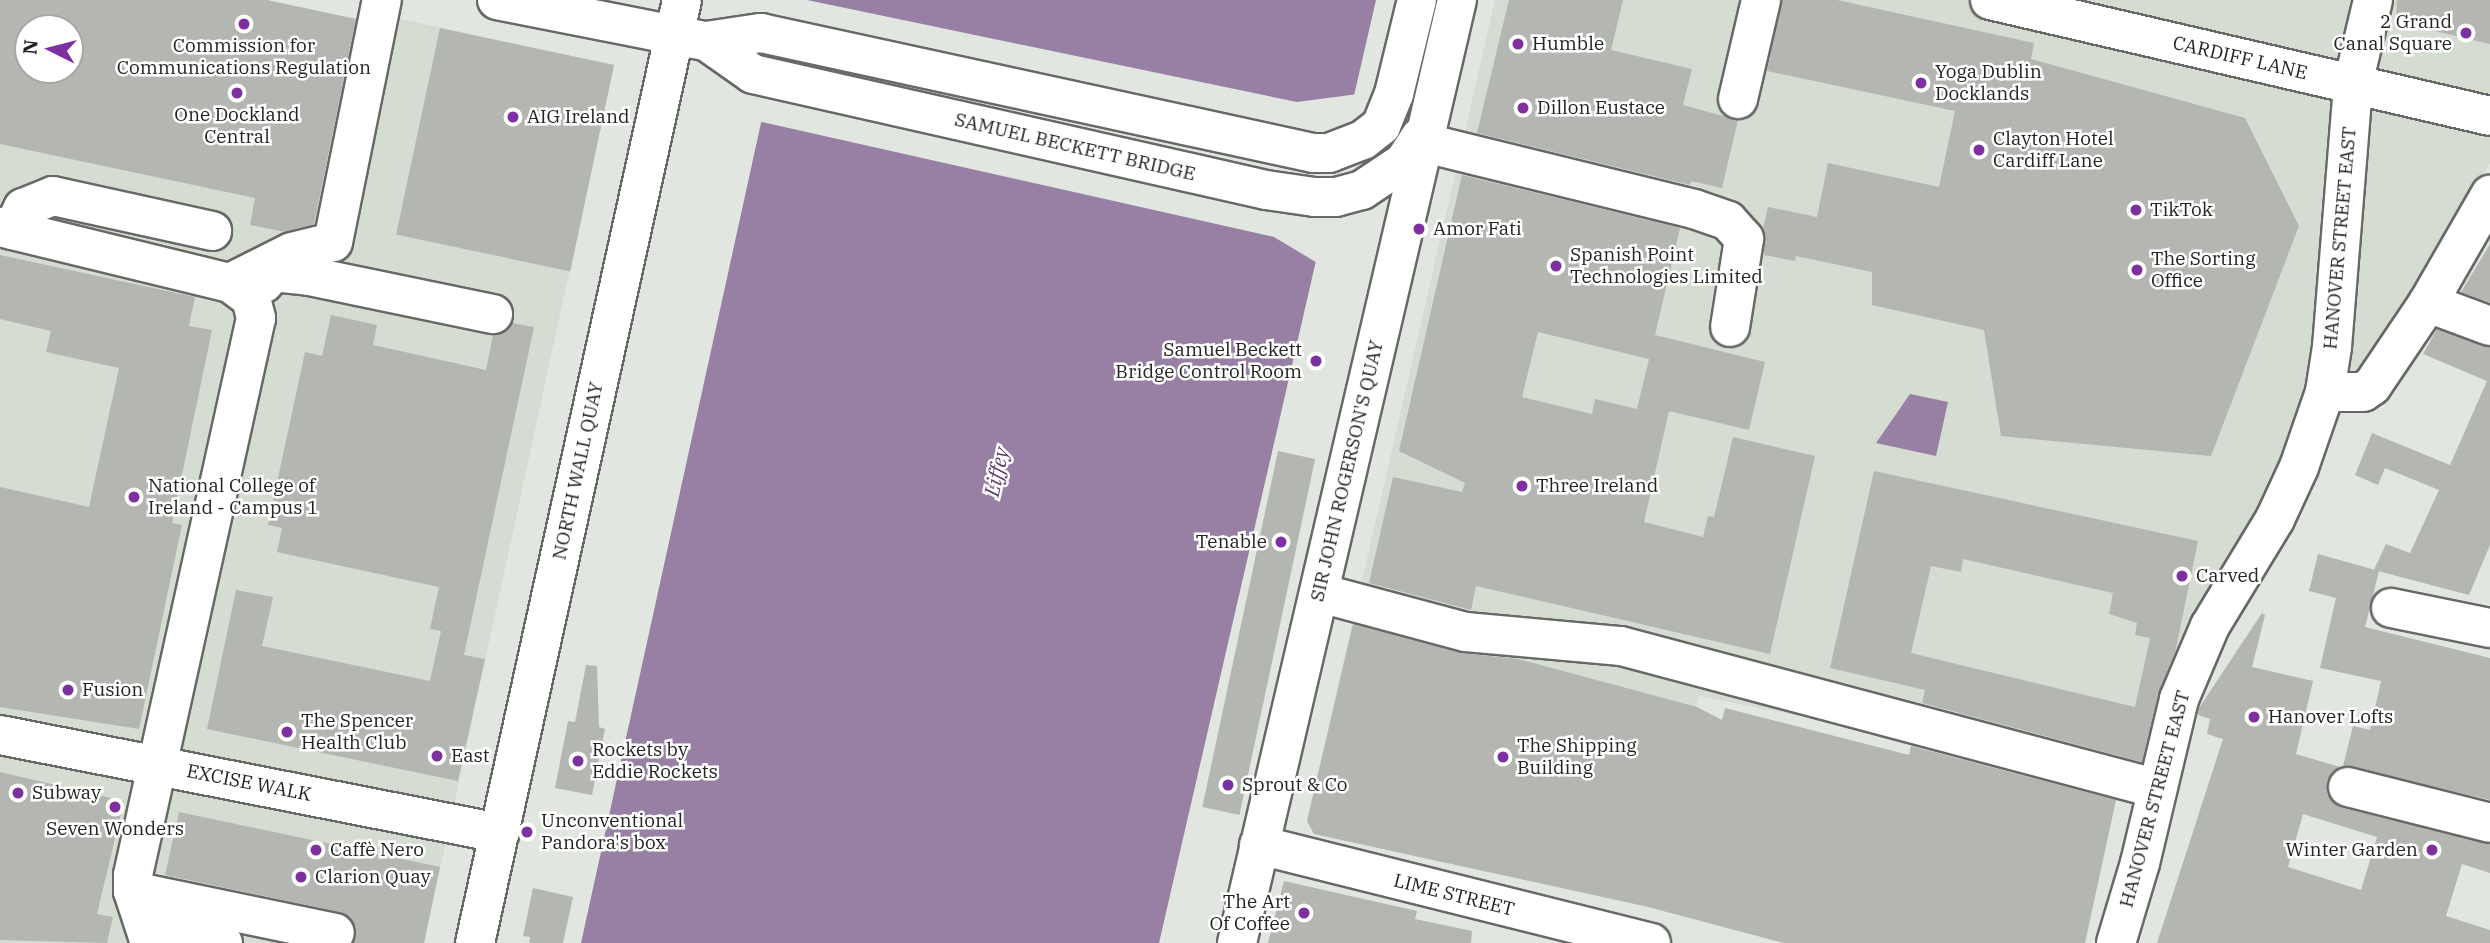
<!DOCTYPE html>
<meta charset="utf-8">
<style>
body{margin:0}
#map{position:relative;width:2490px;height:943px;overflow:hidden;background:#e2e6e1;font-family:"IBM Plex Serif",serif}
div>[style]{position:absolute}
.built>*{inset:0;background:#d5dcd1}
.water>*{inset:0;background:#9780a3}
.pier>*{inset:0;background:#e2e6e1}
.building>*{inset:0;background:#b3b6b1;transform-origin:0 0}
.roads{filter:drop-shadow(2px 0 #666965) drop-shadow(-2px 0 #666965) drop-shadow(0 2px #666965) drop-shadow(0 -2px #666965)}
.minor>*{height:38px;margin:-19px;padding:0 19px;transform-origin:19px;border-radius:19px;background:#fff}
.major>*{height:38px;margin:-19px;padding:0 19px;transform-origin:19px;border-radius:19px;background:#fff}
.dots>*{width:19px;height:19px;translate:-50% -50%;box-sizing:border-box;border:4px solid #fff;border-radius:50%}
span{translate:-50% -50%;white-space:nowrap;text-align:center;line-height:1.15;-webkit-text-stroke:5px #fff;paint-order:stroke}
.poi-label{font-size:19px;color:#232422}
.right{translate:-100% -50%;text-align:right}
.left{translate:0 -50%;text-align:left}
.street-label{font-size:19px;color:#232422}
.water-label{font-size:21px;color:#5a396a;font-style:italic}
.north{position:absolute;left:14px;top:14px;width:70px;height:70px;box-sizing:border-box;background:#fff;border:2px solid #a7a7a7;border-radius:50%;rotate:276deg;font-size:19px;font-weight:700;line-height:28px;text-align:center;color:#232422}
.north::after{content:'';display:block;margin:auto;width:24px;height:32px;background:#7f30a0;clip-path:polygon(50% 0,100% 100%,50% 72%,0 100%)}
</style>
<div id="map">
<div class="built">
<i style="clip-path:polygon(evenodd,0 0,267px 0,365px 21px,368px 12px,614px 65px,424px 943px,0 943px,0 0,28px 28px,70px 28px,70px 70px,28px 70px,28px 28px)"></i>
<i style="clip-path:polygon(1495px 0,2490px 0,2490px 163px,2172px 703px,2143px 785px,1699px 696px,1644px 906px,1314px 834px,1307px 821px)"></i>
</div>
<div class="water">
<i style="clip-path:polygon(788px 0,1376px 0,1159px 943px,581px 943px)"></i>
<i style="clip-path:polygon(1910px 394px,1948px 402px,1936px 456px,1876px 443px)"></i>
</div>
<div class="pier">
<i style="clip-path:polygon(784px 0,807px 0,1297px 102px,1358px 94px,1319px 264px,1274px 237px,757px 121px)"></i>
</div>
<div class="building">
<i style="clip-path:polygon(evenodd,0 0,267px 0,356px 19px,314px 224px,285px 232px,250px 225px,255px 198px,0 144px,0 0,28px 28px,70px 28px,70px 70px,28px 70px,28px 28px)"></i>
<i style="clip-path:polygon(1509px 0,1623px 0,1611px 50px,1692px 69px,1683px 105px,1738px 120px,1722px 188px,1691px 181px,1690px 185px,1477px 133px)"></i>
<i style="clip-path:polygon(1782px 0,1837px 0,2034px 43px,2031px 59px,2245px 118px,2299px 226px,2211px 456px,2001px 436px,1984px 330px,1872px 305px,1872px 272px,1796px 256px,1795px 261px,1764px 255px,1763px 229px,1768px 207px,1817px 217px,1828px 163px,1939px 187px,1955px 111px,1767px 71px)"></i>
<i style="clip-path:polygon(2397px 0,2490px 0,2490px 44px,2396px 22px)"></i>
<i style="left:440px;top:28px;width:178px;height:211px;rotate:12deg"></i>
<i style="clip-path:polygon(evenodd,1462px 175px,1680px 228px,1655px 335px,1765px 362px,1749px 430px,1669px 411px,1644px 522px,1703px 537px,1708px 516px,1714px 517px,1733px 437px,1815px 456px,1770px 654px,1476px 586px,1471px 610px,1369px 583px,1393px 477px,1462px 492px,1465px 483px,1399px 451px,1462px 175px,1538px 332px,1649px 359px,1637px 409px,1595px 399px,1592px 414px,1522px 397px,1538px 332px)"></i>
<i style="clip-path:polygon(2490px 244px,2490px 303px,2461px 292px)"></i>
<i style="clip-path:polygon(0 255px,195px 297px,189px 326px,212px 330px,172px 523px,182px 525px,139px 729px,0 707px,0 487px,89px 507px,119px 368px,46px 352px,51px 331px,0 319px)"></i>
<i style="clip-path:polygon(331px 315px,377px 325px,373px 345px,486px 370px,493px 335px,500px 334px,512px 323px,534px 327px,464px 655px,485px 659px,458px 781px,207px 729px,236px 590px,273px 597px,262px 646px,430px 681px,441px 631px,430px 629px,439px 587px,277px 552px,282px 528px,268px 525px,305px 352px,322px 356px)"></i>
<i style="clip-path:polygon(2437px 329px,2490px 347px,2490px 545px,2469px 595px,2374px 570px,2386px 544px,2410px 553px,2439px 490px,2385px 468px,2378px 485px,2355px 475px,2372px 433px,2450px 465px,2487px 381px,2423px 354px)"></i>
<i style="left:1278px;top:451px;width:38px;height:364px;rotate:12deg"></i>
<i style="clip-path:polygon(evenodd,1874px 471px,2198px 541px,2175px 653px,2158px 694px,2142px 762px,1922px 703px,1925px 690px,1830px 668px,1874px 471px,1963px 559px,2113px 593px,2109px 614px,2137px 623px,2135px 635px,2150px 638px,2135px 707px,1911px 653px,1931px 566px,1961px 572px,1963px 559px)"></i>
<i style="clip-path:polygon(2318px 554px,2379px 571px,2365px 627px,2490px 658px,2490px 800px,2343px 766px,2353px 726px,2370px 730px,2381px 681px,2320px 668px,2336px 598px,2309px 591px)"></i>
<i style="clip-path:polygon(evenodd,2262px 613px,2265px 615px,2252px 667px,2313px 681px,2296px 754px,2340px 767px,2332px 772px,2327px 782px,2327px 794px,2332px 802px,2343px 808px,2490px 844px,2490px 873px,2462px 864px,2446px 916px,2490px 930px,2490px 943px,2157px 943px,2223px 739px,2207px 734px,2210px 719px,2198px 715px,2199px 708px,2262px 613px,2303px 814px,2377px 837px,2361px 890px,2288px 867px,2303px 814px)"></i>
<i style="clip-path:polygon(1353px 624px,1461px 653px,1518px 659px,1697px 707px,1722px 720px,1725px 708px,1909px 755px,1911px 746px,2116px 800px,2085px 943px,1784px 943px,1644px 906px,1314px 834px,1307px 821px)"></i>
<i style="clip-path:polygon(586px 665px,597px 666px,599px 727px,605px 729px,592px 795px,555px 788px,568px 721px,575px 722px)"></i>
<i style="clip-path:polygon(0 772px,124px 801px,97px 914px,113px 917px,107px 943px,0 940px)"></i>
<i style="clip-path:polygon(179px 812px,440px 867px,424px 943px,354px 943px,355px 926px,350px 917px,340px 912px,165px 875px)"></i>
<i style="clip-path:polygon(1284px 881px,1417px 911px,1415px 919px,1472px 931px,1471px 943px,1268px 943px)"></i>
<i style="clip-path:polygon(533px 888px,573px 897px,563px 943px,529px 943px,530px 937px,523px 936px)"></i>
</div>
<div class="roads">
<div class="minor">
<i style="left:497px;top:0;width:180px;rotate:11.2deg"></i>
<i style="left:1738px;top:99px;width:102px;rotate:-76.9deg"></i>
<i style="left:1425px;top:143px;width:277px;rotate:13.8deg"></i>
<i style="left:1694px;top:209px;width:36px;rotate:19deg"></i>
<i style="left:1728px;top:221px;width:24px;rotate:48deg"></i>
<i style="left:1744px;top:239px;width:89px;rotate:99deg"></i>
<i style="left:0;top:227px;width:237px;rotate:13.7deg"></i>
<i style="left:230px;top:283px;width:26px;rotate:36deg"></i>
<i style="left:251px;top:298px;width:21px;rotate:76deg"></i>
<i style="left:256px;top:318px;width:570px;rotate:102.45deg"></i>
<i style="left:133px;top:875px;width:16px;rotate:90deg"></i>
<i style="left:133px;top:891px;width:55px;rotate:71.9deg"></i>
<i style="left:12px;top:230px;width:25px;rotate:-63deg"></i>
<i style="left:23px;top:208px;width:32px;rotate:-22deg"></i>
<i style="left:53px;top:196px;width:163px;rotate:12.4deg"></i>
<i style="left:230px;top:283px;width:69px;rotate:-26.6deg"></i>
<i style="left:292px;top:252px;width:42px;rotate:-13.7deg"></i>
<i style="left:333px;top:242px;width:247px;rotate:-78.6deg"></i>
<i style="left:264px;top:283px;width:14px;rotate:-51deg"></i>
<i style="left:273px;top:272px;width:36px;rotate:6deg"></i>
<i style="left:309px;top:276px;width:188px;rotate:11.7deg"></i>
<i style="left:2428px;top:303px;width:66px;rotate:20.4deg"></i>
<i style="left:2325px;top:392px;width:38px"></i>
<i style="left:2363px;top:392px;width:11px;rotate:-34deg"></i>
<i style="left:2372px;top:386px;width:100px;rotate:-56deg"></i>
<i style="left:2428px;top:303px;width:125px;rotate:-60.1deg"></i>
<i style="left:1320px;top:593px;width:151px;rotate:15deg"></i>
<i style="left:1466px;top:632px;width:156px;rotate:5.2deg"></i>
<i style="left:1621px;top:646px;width:540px;rotate:14.91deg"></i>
<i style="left:2143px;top:785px;width:15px"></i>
<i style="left:2391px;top:608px;width:101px;rotate:11.4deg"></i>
<i style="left:0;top:735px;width:509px;rotate:11.11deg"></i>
<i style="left:2348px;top:787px;width:146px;rotate:14.2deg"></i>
<i style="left:1259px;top:845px;width:404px;rotate:14deg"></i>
<i style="left:133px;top:891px;width:206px;rotate:11.7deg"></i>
<i style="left:144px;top:921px;width:82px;rotate:15.6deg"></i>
<i style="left:2116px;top:943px;width:84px;rotate:-73.3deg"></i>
<i style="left:2140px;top:863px;width:169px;rotate:-76.6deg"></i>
<i style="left:2179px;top:699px;width:79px;rotate:-67deg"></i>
<i style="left:2210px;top:626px;width:125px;rotate:-58.7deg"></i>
<i style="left:2275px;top:519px;width:57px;rotate:-65.2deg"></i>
<i style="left:2299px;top:467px;width:79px;rotate:-70.9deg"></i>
<i style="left:2325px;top:392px;width:46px;rotate:-81.2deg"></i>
<i style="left:2332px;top:347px;width:264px;rotate:-85.4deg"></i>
<i style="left:2353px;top:84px;width:86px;rotate:-76.6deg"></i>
</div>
<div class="major">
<i style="left:1990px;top:0;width:513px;rotate:13.06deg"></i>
<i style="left:674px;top:35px;width:33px;rotate:11deg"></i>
<i style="left:706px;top:41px;width:56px;rotate:-8.3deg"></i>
<i style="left:761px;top:33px;width:565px;rotate:12.26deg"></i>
<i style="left:1313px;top:153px;width:16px"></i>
<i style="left:1329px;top:153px;width:36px;rotate:-21deg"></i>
<i style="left:1363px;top:140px;width:23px;rotate:-38deg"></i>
<i style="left:1381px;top:126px;width:35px;rotate:-68deg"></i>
<i style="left:1394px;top:94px;width:97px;rotate:-76.3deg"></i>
<i style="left:706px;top:41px;width:57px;rotate:35.1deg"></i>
<i style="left:753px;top:74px;width:526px;rotate:12.74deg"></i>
<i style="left:1266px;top:190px;width:49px;rotate:8.3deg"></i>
<i style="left:1314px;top:197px;width:22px"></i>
<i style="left:1336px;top:197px;width:27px;rotate:-15deg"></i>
<i style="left:1362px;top:190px;width:50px;rotate:-33.7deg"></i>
<i style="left:1404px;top:162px;width:30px;rotate:-57deg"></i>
<i style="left:475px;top:943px;width:965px;rotate:-77.62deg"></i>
<i style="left:1237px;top:943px;width:968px;rotate:-76.87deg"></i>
</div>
</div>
<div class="dots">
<i style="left:244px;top:24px;background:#7f30a0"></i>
<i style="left:2466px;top:33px;background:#7f30a0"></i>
<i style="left:1518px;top:44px;background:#7f30a0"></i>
<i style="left:1921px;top:83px;background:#7f30a0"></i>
<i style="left:237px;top:93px;background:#7f30a0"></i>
<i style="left:1523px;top:108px;background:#7f30a0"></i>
<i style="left:513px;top:117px;background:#7f30a0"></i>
<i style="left:1979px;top:150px;background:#7f30a0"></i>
<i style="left:2136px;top:210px;background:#7f30a0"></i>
<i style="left:1419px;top:229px;background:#7f30a0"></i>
<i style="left:1556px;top:266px;background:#7f30a0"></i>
<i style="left:2137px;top:270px;background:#7f30a0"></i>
<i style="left:1316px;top:361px;background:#7f30a0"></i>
<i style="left:1522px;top:486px;background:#7f30a0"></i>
<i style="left:134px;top:497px;background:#7f30a0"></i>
<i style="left:1281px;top:542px;background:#7f30a0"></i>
<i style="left:2182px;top:576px;background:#7f30a0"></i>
<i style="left:68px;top:690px;background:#7f30a0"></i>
<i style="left:2254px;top:717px;background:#7f30a0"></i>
<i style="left:287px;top:732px;background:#7f30a0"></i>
<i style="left:437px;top:756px;background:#7f30a0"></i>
<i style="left:1503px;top:757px;background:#7f30a0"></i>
<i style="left:578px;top:761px;background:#7f30a0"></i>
<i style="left:1228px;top:785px;background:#7f30a0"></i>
<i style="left:18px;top:793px;background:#7f30a0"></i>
<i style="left:115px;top:807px;background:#7f30a0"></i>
<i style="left:527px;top:832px;background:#7f30a0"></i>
<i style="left:316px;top:850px;background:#7f30a0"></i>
<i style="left:2432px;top:850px;background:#7f30a0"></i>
<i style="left:301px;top:877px;background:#7f30a0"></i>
<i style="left:1304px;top:913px;background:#7f30a0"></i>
</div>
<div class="poi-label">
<span class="right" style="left:2452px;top:33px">2 Grand<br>Canal Square</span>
<span class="left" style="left:1532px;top:44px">Humble</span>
<span style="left:244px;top:57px">Commission for<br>Communications Regulation</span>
<span class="left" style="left:1935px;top:83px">Yoga Dublin<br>Docklands</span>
<span class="left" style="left:1537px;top:108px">Dillon Eustace</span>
<span style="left:237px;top:126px">One Dockland<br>Central</span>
<span class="left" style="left:527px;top:117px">AIG Ireland</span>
<span class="left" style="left:1993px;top:150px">Clayton Hotel<br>Cardiff Lane</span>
<span class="left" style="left:2150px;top:210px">TikTok</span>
<span class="left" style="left:1433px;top:229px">Amor Fati</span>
<span class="left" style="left:1570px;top:266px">Spanish Point<br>Technologies Limited</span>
<span class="left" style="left:2151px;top:270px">The Sorting<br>Office</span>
<span class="right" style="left:1302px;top:361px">Samuel Beckett<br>Bridge Control Room</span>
<span class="left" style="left:148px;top:497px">National College of<br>Ireland - Campus 1</span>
<span class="left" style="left:1536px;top:486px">Three Ireland</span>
<span class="right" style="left:1267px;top:542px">Tenable</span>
<span class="left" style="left:2196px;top:576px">Carved</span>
<span class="left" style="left:82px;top:690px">Fusion</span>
<span class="left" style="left:2268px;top:717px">Hanover Lofts</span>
<span class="left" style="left:301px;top:732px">The Spencer<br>Health Club</span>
<span class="left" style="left:1517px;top:757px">The Shipping<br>Building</span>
<span class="left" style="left:592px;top:761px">Rockets by<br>Eddie Rockets</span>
<span class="left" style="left:451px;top:756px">East</span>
<span class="left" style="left:1242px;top:785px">Sprout &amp; Co</span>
<span class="left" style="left:32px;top:793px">Subway</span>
<span class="left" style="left:541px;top:832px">Unconventional<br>Pandora's box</span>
<span style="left:115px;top:829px">Seven Wonders</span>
<span class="left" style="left:330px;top:850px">Caffè Nero</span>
<span class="right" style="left:2418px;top:850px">Winter Garden</span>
<span class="left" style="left:315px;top:877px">Clarion Quay</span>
<span class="right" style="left:1290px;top:913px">The Art<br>Of Coffee</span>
</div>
<div class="street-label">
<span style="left:2240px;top:58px;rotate:13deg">CARDIFF LANE</span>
<span style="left:1075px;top:147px;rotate:13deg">SAMUEL BECKETT BRIDGE</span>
<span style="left:2340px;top:238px;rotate:-85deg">HANOVER STREET EAST</span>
<span style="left:578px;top:471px;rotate:-78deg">NORTH WALL QUAY</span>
<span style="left:1347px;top:471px;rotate:-77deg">SIR JOHN ROGERSON'S QUAY</span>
<span style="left:249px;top:783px;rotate:11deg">EXCISE WALK</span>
<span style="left:2155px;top:799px;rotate:-75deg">HANOVER STREET EAST</span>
<span style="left:1454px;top:895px;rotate:14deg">LIME STREET</span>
</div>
<div class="water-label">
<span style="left:996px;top:472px;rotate:-77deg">Liffey</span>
</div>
<div class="north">N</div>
</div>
